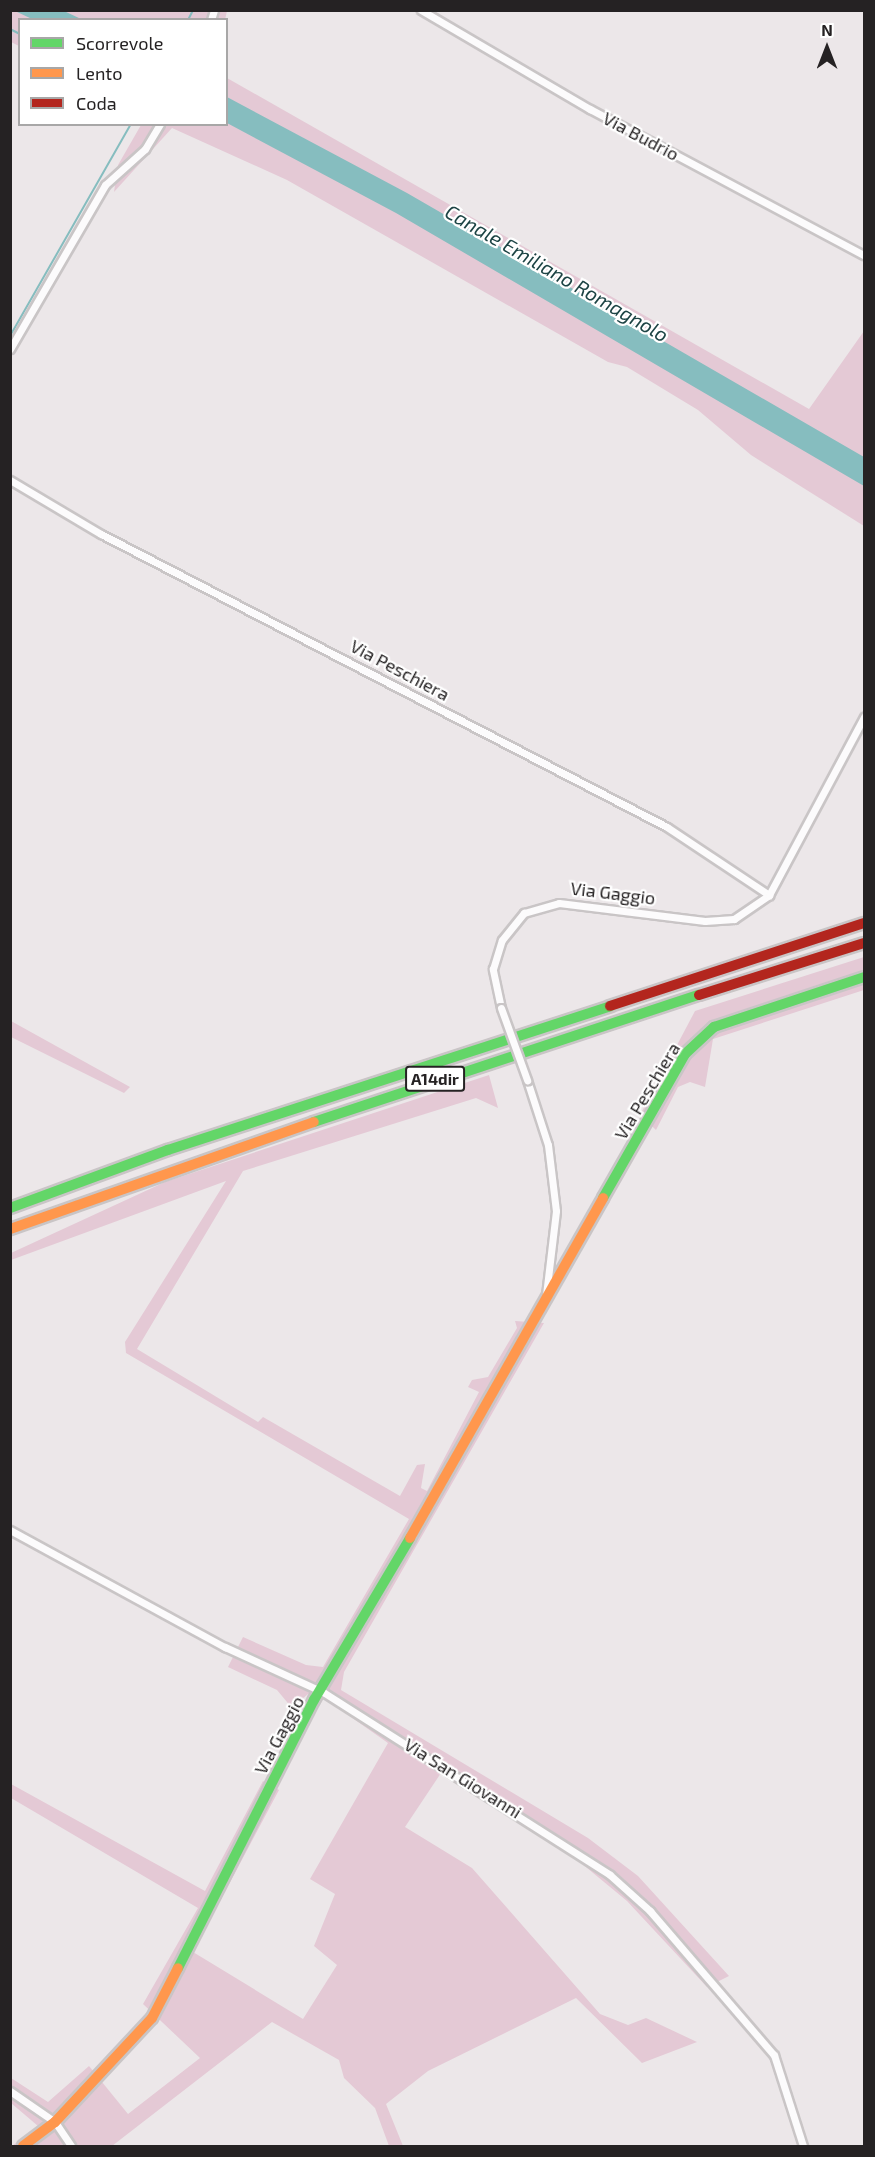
<!DOCTYPE html>
<style>
body{margin:0}
#map{position:relative;width:875px;height:2157px;overflow:hidden;background:#ece7e9;font-family:"Exo 2",sans-serif}
div>[style]{position:absolute}
.green>*{inset:0;background:#e4c9d5}
.water>*{inset:0;background:#86bdbf}
.stream>*{height:2px;margin:-1px;padding:0 1px;transform-origin:1px;border-radius:1px;background:#86bdbf}
.roads{filter:drop-shadow(2px 0 #c9c5c6) drop-shadow(-2px 0 #c9c5c6) drop-shadow(0 2px #c9c5c6) drop-shadow(0 -2px #c9c5c6)}
.street>*{height:7px;margin:-3.5px;padding:0 3.5px;transform-origin:3.5px;border-radius:3.5px;background:#fcfbfc}
.fast>*{height:10px;margin:-5px;padding:0 5px;transform-origin:5px;border-radius:5px;background:#63d668}
.slow>*{height:10px;margin:-5px;padding:0 5px;transform-origin:5px;border-radius:5px;background:#ff974d}
.jam>*{height:10px;margin:-5px;padding:0 5px;transform-origin:5px;border-radius:5px;background:#b3261e}
.bridges{filter:drop-shadow(2px 0 #c9c5c6) drop-shadow(-2px 0 #c9c5c6) drop-shadow(0 2px #c9c5c6) drop-shadow(0 -2px #c9c5c6)}
.street-bridge>*{height:7px;margin:-3.5px;padding:0 3.5px;transform-origin:3.5px;border-radius:3.5px;background:#fcfbfc}
span{translate:-50% -50%;white-space:nowrap;text-align:center;line-height:1.15;-webkit-text-stroke:4.5px #fff;paint-order:stroke}
.shield-label span{padding:2px 4px;background:#fff;border:2px solid;border-radius:4px;-webkit-text-stroke-width:0}
.shield-label{font-size:16px;color:#252223;font-weight:700}
.street-label{font-size:18px;color:#252223}
.water-label{font-size:20px;color:#1d4445;font-style:italic}
.frame{position:absolute;inset:0;border:12px solid #252223;pointer-events:none}
.legend{position:absolute;left:18px;top:18px;width:210px;height:108px;box-sizing:border-box;background:#fff;border:2px solid #a8a7a7;margin:0;padding:8px 10px;list-style:none;font-size:18px;color:#252223}
.legend li{display:flex;align-items:center;gap:12px;height:30px}
.legend b{width:30px;border:2px solid #a8a7a7}
.north{position:absolute;left:797px;top:18px;width:60px;height:60px;-webkit-text-stroke:4px #fff;paint-order:stroke;rotate:0deg;font-size:16px;font-weight:700;line-height:24px;text-align:center;color:#252223}
.north::after{content:'';display:block;margin:auto;width:21px;height:27px;background:#252223;clip-path:polygon(50% 0,100% 100%,50% 72%,0 100%)}
</style>
<div id="map">
<div class="green">
<i style="clip-path:polygon(11px 11px,227px 11px,225px 20px,20px 20px,19px 46px,11px 42px)"></i>
<i style="clip-path:polygon(227px 78px,809px 409px,864px 331px,864px 526px,751px 455px,698px 410px,627px 367px,608px 362px,287px 180px,172px 128px,114px 192px,118px 165px,141px 125px,226px 124px)"></i>
<i style="clip-path:polygon(864px 957px,864px 990px,713px 1039px,705px 1087px,690px 1082px,678px 1087px,656px 1130px,640px 1115px,695px 1011px)"></i>
<i style="clip-path:polygon(10px 1021px,11px 1021px,130px 1087px,124px 1093px,11px 1037px)"></i>
<i style="clip-path:polygon(489px 1075px,498px 1108px,476px 1098px,243px 1171px,137px 1349px,258px 1422px,263px 1417px,400px 1496px,417px 1465px,425px 1464px,421px 1488px,427px 1491px,479px 1392px,468px 1387px,472px 1380px,488px 1377px,517px 1328px,515px 1321px,544px 1323px,344px 1672px,341px 1690px,588px 1838px,638px 1876px,729px 1976px,707px 1987px,627px 1901px,575px 1858px,441px 1773px,405px 1827px,472px 1868px,600px 2014px,628px 2025px,646px 2018px,697px 2042px,642px 2063px,576px 1998px,428px 2071px,386px 2104px,403px 2146px,389px 2146px,375px 2108px,344px 2078px,339px 2060px,272px 2022px,112px 2146px,12px 2146px,38px 2126px,11px 2103px,11px 2078px,48px 2102px,89px 2066px,128px 2114px,200px 2058px,143px 2004px,198px 1908px,11px 1798px,11px 1784px,205px 1891px,263px 1781px,279px 1790px,193px 1952px,303px 2019px,337px 1965px,314px 1946px,335px 1894px,310px 1879px,388px 1743px,324px 1698px,308px 1694px,292px 1708px,277px 1690px,228px 1667px,243px 1637px,306px 1665px,323px 1667px,409px 1519px,126px 1353px,125px 1342px,226px 1181px,11px 1260px,11px 1253px,165px 1182px)"></i>
</div>
<div class="water">
<i style="clip-path:polygon(15px 11px,64px 11px,81px 19px,32px 19px)"></i>
<i style="clip-path:polygon(227px 97px,407px 193px,864px 457px,864px 486px,396px 213px,227px 123px)"></i>
</div>
<div class="stream">
<i style="left:188px;top:20px;width:11px;rotate:-63deg"></i>
<i style="left:10px;top:29px;width:11px;rotate:27deg"></i>
<i style="left:10px;top:336px;width:244px;rotate:-60.3deg"></i>
</div>
<div class="roads">
<div class="street">
<i style="left:421px;top:10px;width:196px;rotate:30.4deg"></i>
<i style="left:590px;top:109px;width:310px;rotate:28.1deg"></i>
<i style="left:211px;top:20px;width:10px;rotate:-73deg"></i>
<i style="left:10px;top:349px;width:190px;rotate:-59.9deg"></i>
<i style="left:105px;top:185px;width:54px;rotate:-42deg"></i>
<i style="left:145px;top:149px;width:29px;rotate:-59deg"></i>
<i style="left:10px;top:480px;width:106px;rotate:30.7deg"></i>
<i style="left:101px;top:534px;width:637px;rotate:27.37deg"></i>
<i style="left:667px;top:827px;width:123px;rotate:33.7deg"></i>
<i style="left:501px;top:1008px;width:40px;rotate:-102deg"></i>
<i style="left:493px;top:969px;width:30px;rotate:-73deg"></i>
<i style="left:502px;top:940px;width:35px;rotate:-51deg"></i>
<i style="left:524px;top:913px;width:36px;rotate:-16deg"></i>
<i style="left:559px;top:903px;width:147px;rotate:7deg"></i>
<i style="left:705px;top:921px;width:29px;rotate:-4deg"></i>
<i style="left:734px;top:919px;width:42px;rotate:-34.4deg"></i>
<i style="left:769px;top:895px;width:202px;rotate:-61.9deg"></i>
<i style="left:527px;top:1080px;width:68px;rotate:72.1deg"></i>
<i style="left:548px;top:1145px;width:66px;rotate:83.1deg"></i>
<i style="left:556px;top:1211px;width:85px;rotate:96.8deg"></i>
<i style="left:10px;top:1530px;width:245px;rotate:28.6deg"></i>
<i style="left:225px;top:1647px;width:108px;rotate:24.7deg"></i>
<i style="left:323px;top:1692px;width:340px;rotate:32.5deg"></i>
<i style="left:610px;top:1875px;width:54px;rotate:42deg"></i>
<i style="left:650px;top:1911px;width:190px;rotate:49.3deg"></i>
<i style="left:774px;top:2055px;width:96px;rotate:72.3deg"></i>
<i style="left:10px;top:2091px;width:55px;rotate:34.6deg"></i>
<i style="left:55px;top:2122px;width:29px;rotate:56deg"></i>
</div>
<div class="fast">
<i style="left:314px;top:1122px;width:405px;rotate:-18.3deg"></i>
<i style="left:603px;top:1198px;width:166px;rotate:-60.3deg"></i>
<i style="left:685px;top:1054px;width:40px;rotate:-43deg"></i>
<i style="left:714px;top:1027px;width:158px;rotate:-18.4deg"></i>
<i style="left:10px;top:1208px;width:168px;rotate:-20.2deg"></i>
<i style="left:168px;top:1150px;width:465px;rotate:-18deg"></i>
<i style="left:178px;top:1968px;width:301px;rotate:-63.1deg"></i>
<i style="left:314px;top:1700px;width:188px;rotate:-59.3deg"></i>
</div>
<div class="slow">
<i style="left:10px;top:1229px;width:322px;rotate:-19.4deg"></i>
<i style="left:410px;top:1538px;width:391px;rotate:-60.4deg"></i>
<i style="left:23px;top:2146px;width:40px;rotate:-37deg"></i>
<i style="left:55px;top:2122px;width:142px;rotate:-47deg"></i>
<i style="left:152px;top:2018px;width:56px;rotate:-62.5deg"></i>
</div>
<div class="jam">
<i style="left:699px;top:995px;width:173px;rotate:-17.5deg"></i>
<i style="left:610px;top:1006px;width:267px;rotate:-18.1deg"></i>
</div>
</div>
<div class="bridges">
<div class="street-bridge">
<i style="left:501px;top:1008px;width:77px;rotate:70.1deg"></i>
</div>
</div>
<div class="shield-label">
<span style="left:435px;top:1079px">A14dir</span>
</div>
<div class="street-label">
<span style="left:641px;top:136px;rotate:28deg">Via Budrio</span>
<span style="left:400px;top:670px;rotate:28deg">Via Peschiera</span>
<span style="left:613px;top:893px;rotate:7deg">Via Gaggio</span>
<span style="left:647px;top:1091px;rotate:-59deg">Via Peschiera</span>
<span style="left:279px;top:1735px;rotate:-62deg">Via Gaggio</span>
<span style="left:463px;top:1778px;rotate:32deg">Via San Giovanni</span>
</div>
<div class="water-label">
<span style="left:557px;top:273px;rotate:30deg">Canale Emiliano Romagnolo</span>
</div>
<div class="frame"></div>
<ul class="legend">
<li><b style="height:8px;background:#63d668"></b>Scorrevole</li>
<li><b style="height:8px;background:#ff974d"></b>Lento</li>
<li><b style="height:8px;background:#b3261e"></b>Coda</li>
</ul>
<div class="north">N</div>
</div>
